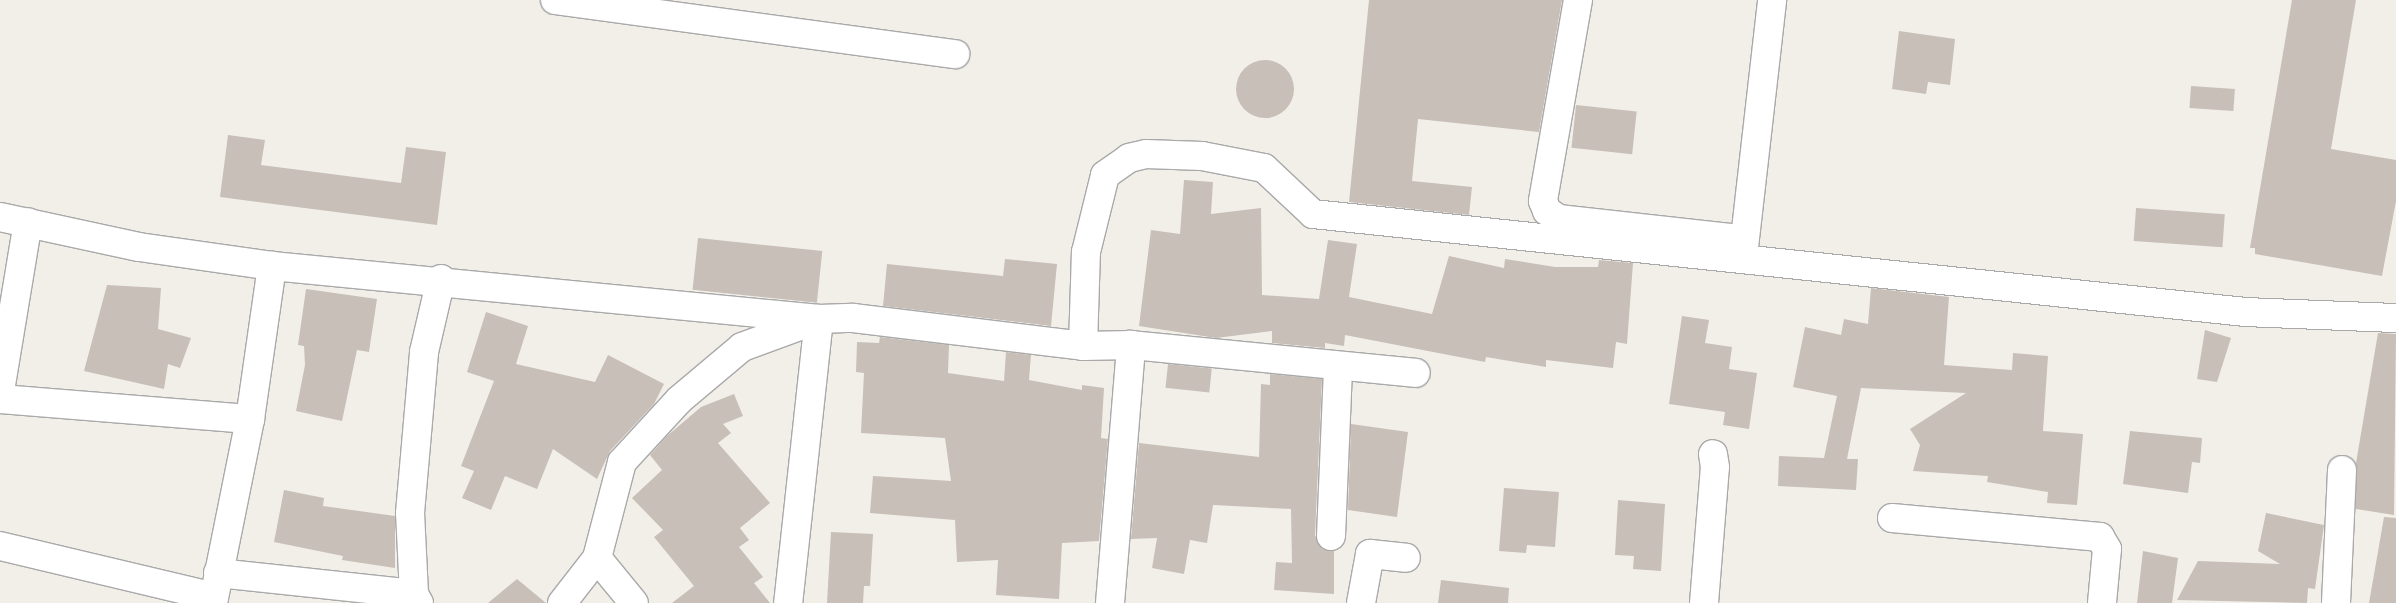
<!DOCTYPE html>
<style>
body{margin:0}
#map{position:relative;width:2396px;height:603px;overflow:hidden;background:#f2efe9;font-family:Mulish,sans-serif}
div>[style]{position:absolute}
.building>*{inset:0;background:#c7bfb8;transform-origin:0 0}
.round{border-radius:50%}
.roads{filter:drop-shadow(1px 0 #a9a9a9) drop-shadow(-1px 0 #a9a9a9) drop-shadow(0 1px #a9a9a9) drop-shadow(0 -1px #a9a9a9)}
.minor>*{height:28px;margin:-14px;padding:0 14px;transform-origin:14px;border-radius:14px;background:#fff}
span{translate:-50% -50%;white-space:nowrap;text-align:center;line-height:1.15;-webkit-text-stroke:4px #fff;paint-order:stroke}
</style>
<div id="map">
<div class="building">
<i style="clip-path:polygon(1369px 0,1562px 0,1539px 132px,1418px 119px,1412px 181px,1472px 187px,1469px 215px,1349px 202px)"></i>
<i style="clip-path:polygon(2292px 0,2356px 0,2331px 149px,2396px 160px,2396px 201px,2382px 276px,2255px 254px,2255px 248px,2250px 248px)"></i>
<i style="clip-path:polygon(1899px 31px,1955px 39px,1950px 85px,1928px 82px,1926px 94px,1892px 89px)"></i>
<i class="round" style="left:1236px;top:60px;width:58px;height:58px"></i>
<i style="left:2191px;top:86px;width:44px;height:22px;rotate:4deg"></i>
<i style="left:1576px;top:105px;width:61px;height:43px;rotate:6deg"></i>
<i style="clip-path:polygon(228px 135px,265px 140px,261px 165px,401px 183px,406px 147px,446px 152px,437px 225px,220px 197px)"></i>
<i style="clip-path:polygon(1184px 180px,1213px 182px,1211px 214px,1261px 208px,1262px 295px,1319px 299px,1328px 240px,1357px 244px,1349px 297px,1432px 314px,1449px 256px,1504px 268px,1505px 259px,1555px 267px,1598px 267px,1599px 260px,1633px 263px,1627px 344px,1616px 342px,1613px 368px,1546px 360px,1546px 367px,1486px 357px,1485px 362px,1345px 335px,1344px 346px,1325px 343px,1325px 348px,1272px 343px,1272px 331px,1216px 338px,1139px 326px,1151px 230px,1180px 234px)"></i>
<i style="left:2136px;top:208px;width:89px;height:33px;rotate:4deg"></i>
<i style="left:698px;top:238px;width:125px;height:52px;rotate:6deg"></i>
<i style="clip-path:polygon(1005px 259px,1057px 264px,1051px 326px,883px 306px,887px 264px,1003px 276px)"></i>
<i style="clip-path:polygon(107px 285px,161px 288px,158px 329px,191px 338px,180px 368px,168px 364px,164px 389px,84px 371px)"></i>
<i style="clip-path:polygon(1871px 288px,1949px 297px,1944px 365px,2012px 370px,2013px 353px,2048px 356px,2043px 431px,2083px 434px,2077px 505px,2047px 503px,2048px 492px,1987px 482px,1988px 476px,1913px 471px,1920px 445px,1910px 429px,1966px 393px,1861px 388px,1847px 459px,1858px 459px,1856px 490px,1778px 486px,1779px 456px,1824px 458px,1837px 396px,1793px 387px,1805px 327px,1841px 335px,1844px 319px,1868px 324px)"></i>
<i style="clip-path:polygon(306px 289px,377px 299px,369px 352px,357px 350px,342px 421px,296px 411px,305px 365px,304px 346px,298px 345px)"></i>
<i style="clip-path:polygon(486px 312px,528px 326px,516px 364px,595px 382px,608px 355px,664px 384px,654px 404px,610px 451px,597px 479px,553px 449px,537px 489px,505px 476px,491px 510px,462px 498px,474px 471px,461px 466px,494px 381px,467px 372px)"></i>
<i style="clip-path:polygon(1682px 316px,1709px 320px,1705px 343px,1732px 347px,1729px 369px,1757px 373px,1749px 429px,1723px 425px,1725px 412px,1669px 404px)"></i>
<i style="clip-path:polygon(2205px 330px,2231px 338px,2217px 382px,2197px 379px)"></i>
<i style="clip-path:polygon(2378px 333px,2396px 334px,2394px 515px,2356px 509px,2356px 463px)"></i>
<i style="clip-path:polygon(880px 337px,949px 345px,948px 373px,1004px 381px,1006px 352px,1031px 355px,1029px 380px,1082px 390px,1082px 385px,1104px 388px,1101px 438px,1108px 439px,1099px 541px,1062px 543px,1059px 599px,996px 595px,998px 560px,957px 562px,955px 520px,870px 513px,873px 476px,951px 481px,945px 438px,861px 433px,864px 373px,856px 372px,857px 342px,879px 343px)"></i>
<i style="left:1168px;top:364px;width:44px;height:24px;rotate:6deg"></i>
<i style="clip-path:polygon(1270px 374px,1322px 379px,1315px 535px,1322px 549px,1334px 551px,1334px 594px,1274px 590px,1276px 562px,1292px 563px,1291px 509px,1213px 505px,1207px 543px,1190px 540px,1184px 574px,1152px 568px,1157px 538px,1131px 539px,1139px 443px,1259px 457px,1261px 384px,1270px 385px)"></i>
<i style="clip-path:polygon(734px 394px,743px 416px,723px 424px,731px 433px,718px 443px,770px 503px,740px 528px,749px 540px,739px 547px,763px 577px,754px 583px,770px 603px,672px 603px,694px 586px,654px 537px,663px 530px,632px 498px,662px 470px,650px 455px,667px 436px,701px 407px)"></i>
<i style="clip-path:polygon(1351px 424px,1408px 432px,1397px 517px,1348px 510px)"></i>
<i style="clip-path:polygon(2130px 431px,2202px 438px,2200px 463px,2192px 462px,2188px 493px,2123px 484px)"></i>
<i style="clip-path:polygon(1504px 488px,1559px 492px,1555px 547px,1527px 545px,1526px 553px,1499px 551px)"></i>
<i style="clip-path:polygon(284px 490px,324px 498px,323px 506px,395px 516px,395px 568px,342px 560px,343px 556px,274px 542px)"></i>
<i style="clip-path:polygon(1618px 500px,1665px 504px,1661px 571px,1633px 569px,1634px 556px,1615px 555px)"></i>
<i style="clip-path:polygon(2266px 513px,2324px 525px,2315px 589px,2308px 588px,2307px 603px,2177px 600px,2198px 561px,2280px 564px,2258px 551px)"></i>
<i style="clip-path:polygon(2384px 517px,2396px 518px,2396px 603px,2369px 603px)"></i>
<i style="clip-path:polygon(831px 532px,873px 534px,870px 586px,864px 586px,863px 603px,827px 603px)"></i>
<i style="clip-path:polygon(2143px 551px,2178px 558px,2172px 603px,2137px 603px)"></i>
<i style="clip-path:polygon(517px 579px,546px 603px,488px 603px)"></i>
<i style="clip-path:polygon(1441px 580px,1509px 588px,1508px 603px,1438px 603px)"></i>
</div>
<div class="roads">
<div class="minor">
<i style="left:555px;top:0;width:404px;rotate:7.7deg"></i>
<i style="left:1578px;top:0;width:204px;rotate:99.9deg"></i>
<i style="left:1543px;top:201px;width:11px;rotate:68deg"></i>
<i style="left:1547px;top:211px;width:14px;rotate:34deg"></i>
<i style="left:1559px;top:219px;width:183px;rotate:6.3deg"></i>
<i style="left:0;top:217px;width:142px;rotate:12.2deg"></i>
<i style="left:139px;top:247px;width:134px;rotate:8.1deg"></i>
<i style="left:272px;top:266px;width:550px;rotate:5.53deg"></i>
<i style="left:819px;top:319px;width:34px;rotate:-2deg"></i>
<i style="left:853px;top:318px;width:232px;rotate:6.9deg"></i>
<i style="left:1083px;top:346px;width:48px;rotate:-1.2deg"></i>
<i style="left:1131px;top:345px;width:286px;rotate:5.6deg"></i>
<i style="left:1743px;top:256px;width:258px;rotate:-83.5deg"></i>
<i style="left:1083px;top:346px;width:94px;rotate:-88.2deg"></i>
<i style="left:1086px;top:252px;width:79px;rotate:-76.1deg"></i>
<i style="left:1105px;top:175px;width:29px;rotate:-35deg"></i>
<i style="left:1129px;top:158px;width:17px;rotate:-13deg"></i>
<i style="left:1146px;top:154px;width:56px;rotate:2deg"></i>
<i style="left:1202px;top:156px;width:63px;rotate:11deg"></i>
<i style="left:1264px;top:168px;width:67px;rotate:43.2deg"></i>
<i style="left:1313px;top:214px;width:937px;rotate:6deg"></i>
<i style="left:2245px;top:312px;width:151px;rotate:2.3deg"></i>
<i style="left:0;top:391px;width:171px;rotate:-80.6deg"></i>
<i style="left:0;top:399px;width:251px;rotate:4.6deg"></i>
<i style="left:1892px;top:518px;width:209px;rotate:5.2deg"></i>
<i style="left:2100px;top:537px;width:14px;rotate:60deg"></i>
<i style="left:2107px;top:549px;width:54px;rotate:95.3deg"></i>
<i style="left:1331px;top:536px;width:169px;rotate:-87.6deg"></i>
<i style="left:0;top:546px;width:220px;rotate:13.4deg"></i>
<i style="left:597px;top:558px;width:58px;rotate:50.6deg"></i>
<i style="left:218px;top:573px;width:197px;rotate:6.1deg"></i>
<i style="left:213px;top:603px;width:188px;rotate:-78.6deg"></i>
<i style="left:250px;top:419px;width:155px;rotate:-81.8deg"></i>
<i style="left:419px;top:603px;width:10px;rotate:-119deg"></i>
<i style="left:414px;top:594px;width:81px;rotate:-92.8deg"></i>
<i style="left:410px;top:513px;width:162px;rotate:-85deg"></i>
<i style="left:424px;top:352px;width:75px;rotate:-76.9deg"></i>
<i style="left:562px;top:603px;width:57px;rotate:-52.1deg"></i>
<i style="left:597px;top:558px;width:99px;rotate:-75.4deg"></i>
<i style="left:622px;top:462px;width:84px;rotate:-47.4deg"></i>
<i style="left:679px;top:400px;width:82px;rotate:-40.1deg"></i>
<i style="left:742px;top:347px;width:82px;rotate:-20deg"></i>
<i style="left:819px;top:319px;width:286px;rotate:96.2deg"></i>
<i style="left:1110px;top:603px;width:259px;rotate:-85.3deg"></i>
<i style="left:1361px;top:603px;width:50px;rotate:-79.6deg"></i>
<i style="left:1370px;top:554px;width:36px;rotate:6deg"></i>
<i style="left:1704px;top:603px;width:136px;rotate:-85.4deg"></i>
<i style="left:1715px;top:467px;width:13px;rotate:-99deg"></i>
<i style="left:2336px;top:603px;width:133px;rotate:-87.4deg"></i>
</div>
</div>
</div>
